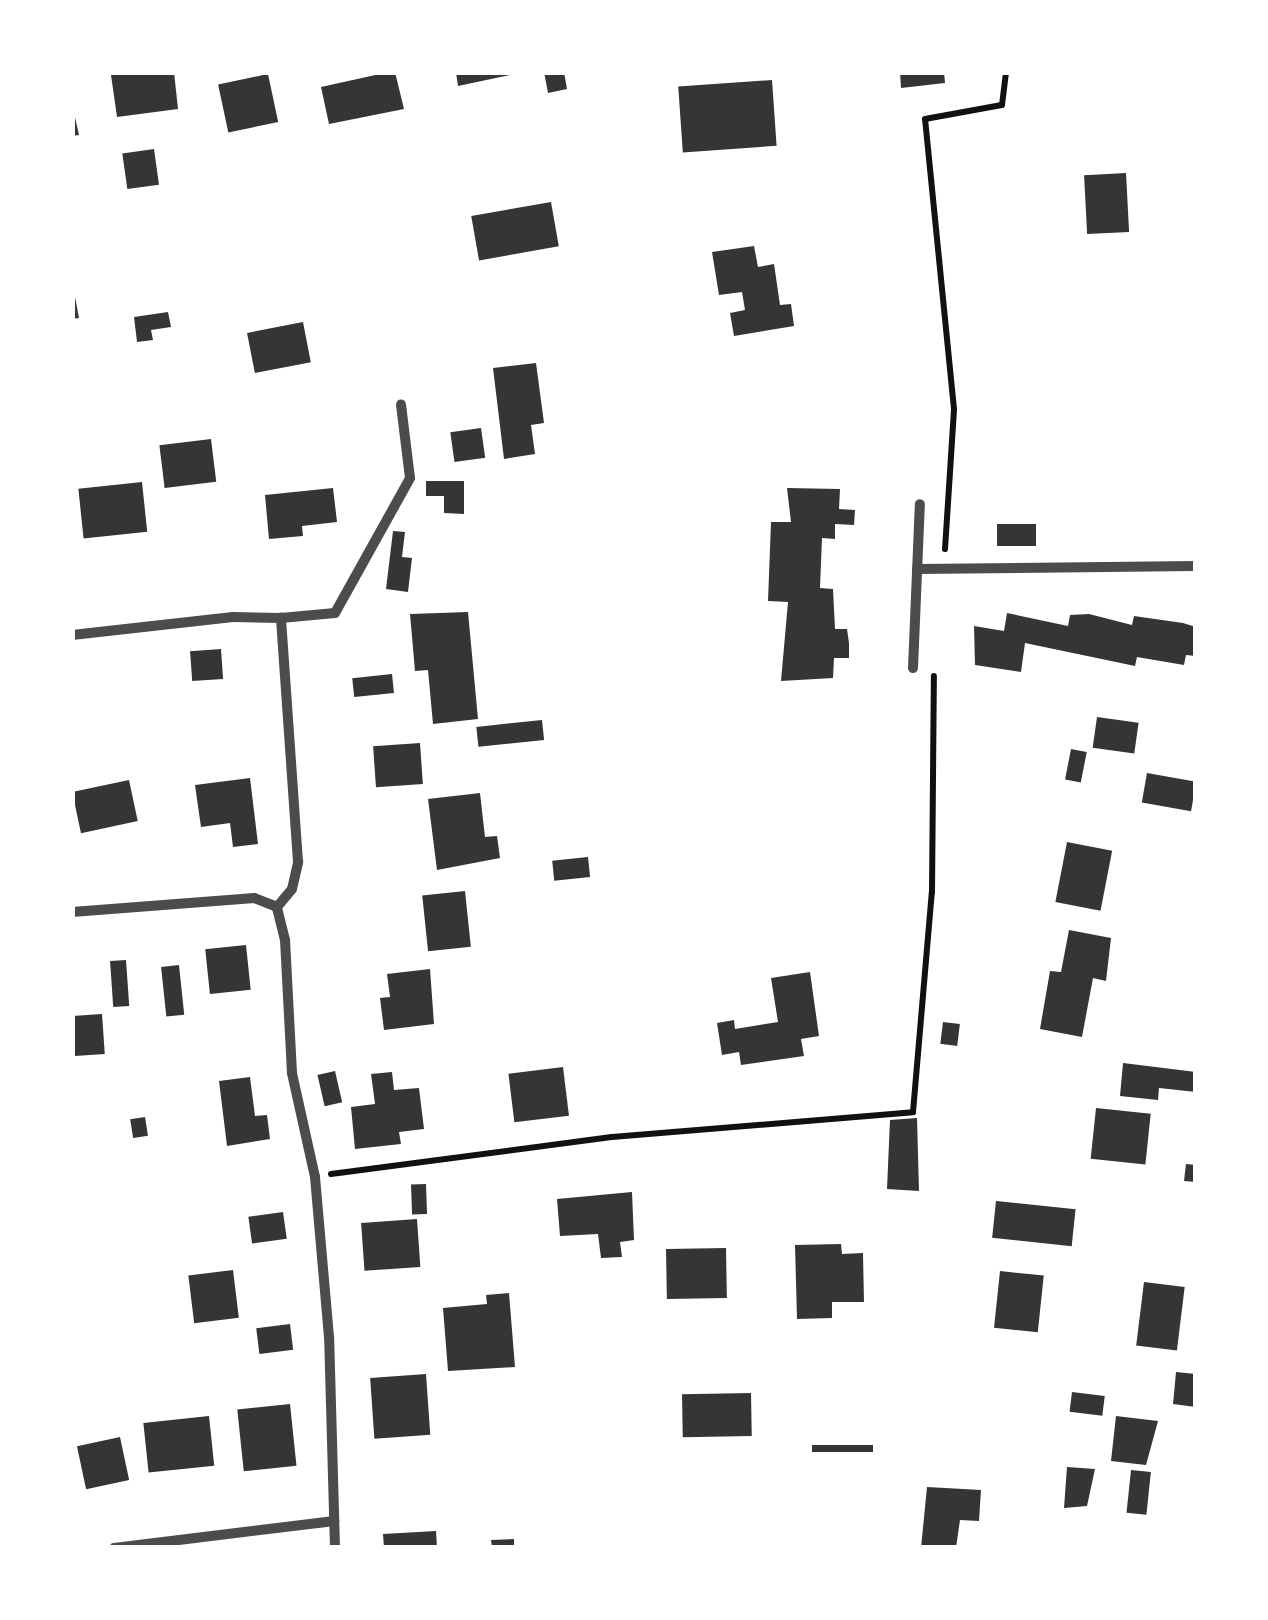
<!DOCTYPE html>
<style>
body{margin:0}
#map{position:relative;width:1268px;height:1620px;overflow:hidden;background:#fff;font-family:Lato,sans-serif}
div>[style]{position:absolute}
.building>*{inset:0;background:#353535;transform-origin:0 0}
.path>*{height:6px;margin:-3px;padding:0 3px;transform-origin:3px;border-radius:3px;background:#111}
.minor>*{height:10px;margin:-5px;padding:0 5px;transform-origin:5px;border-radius:5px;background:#4c4c4c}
span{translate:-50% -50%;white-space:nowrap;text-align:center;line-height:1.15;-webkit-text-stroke:8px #fff;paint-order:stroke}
.frame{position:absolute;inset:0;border:75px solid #fff;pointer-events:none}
</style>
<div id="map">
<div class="building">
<i style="clip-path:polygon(174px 72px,178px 109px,117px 117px,111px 75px)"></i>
<i style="clip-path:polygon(389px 72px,395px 72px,404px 109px,329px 124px,321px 87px)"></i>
<i style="clip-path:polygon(456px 72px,515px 72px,515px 74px,458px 86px)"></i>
<i style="clip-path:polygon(544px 72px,564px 72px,567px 89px,548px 93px)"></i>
<i style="clip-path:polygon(900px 72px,944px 72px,945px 83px,901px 88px)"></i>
<i style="left:268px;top:74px;width:49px;height:51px;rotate:78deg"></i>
<i style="left:772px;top:80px;width:66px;height:94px;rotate:86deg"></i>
<i style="clip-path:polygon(72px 104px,79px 135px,72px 136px)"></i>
<i style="left:154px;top:149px;width:36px;height:32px;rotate:82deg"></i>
<i style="left:1126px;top:173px;width:59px;height:42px;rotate:87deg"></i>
<i style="left:551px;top:202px;width:45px;height:81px;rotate:80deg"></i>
<i style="clip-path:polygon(754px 246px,758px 267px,774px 264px,780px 305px,791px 304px,794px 326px,734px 336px,730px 313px,745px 310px,742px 292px,719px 295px,712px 252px)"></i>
<i style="clip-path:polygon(72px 281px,79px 318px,72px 319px)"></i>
<i style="clip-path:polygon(168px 312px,171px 327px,151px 330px,153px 340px,137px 342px,134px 317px)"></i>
<i style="left:303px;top:322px;width:41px;height:57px;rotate:79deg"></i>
<i style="clip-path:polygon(536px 363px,544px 423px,531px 425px,535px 454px,504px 459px,493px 368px)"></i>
<i style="left:481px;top:428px;width:30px;height:31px;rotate:82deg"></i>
<i style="left:211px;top:439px;width:43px;height:52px;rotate:83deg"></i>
<i style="clip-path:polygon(426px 481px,464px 481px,464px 514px,444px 513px,444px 496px,426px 496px)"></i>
<i style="left:142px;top:482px;width:50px;height:64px;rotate:84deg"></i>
<i style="clip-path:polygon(333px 488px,337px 522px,302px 526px,303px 536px,269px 539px,265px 495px)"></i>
<i style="clip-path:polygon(787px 488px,840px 489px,839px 509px,855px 510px,854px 525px,835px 524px,835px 539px,822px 538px,820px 588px,833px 589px,835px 629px,847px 629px,849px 643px,849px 658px,834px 658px,833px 678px,781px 681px,788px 602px,768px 601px,771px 522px,791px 522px)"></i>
<i style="left:1036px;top:524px;width:22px;height:39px;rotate:90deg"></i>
<i style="clip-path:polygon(393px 531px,405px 532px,402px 557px,412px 558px,408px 592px,386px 589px)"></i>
<i style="clip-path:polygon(468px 612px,478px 719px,433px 724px,428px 670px,415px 671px,410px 614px)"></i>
<i style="clip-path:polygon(1007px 613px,1068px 626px,1070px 615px,1089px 614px,1132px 625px,1134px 616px,1183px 623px,1196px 627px,1196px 656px,1186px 655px,1184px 665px,1137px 657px,1135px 666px,1025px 643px,1021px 672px,975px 665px,974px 626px,1004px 631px)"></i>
<i style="left:221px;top:649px;width:30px;height:31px;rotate:86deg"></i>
<i style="left:392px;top:674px;width:19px;height:40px;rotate:84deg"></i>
<i style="left:1097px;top:717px;width:42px;height:31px;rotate:8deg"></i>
<i style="left:542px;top:720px;width:20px;height:66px;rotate:84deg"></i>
<i style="left:420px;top:743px;width:41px;height:47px;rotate:86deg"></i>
<i style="left:1071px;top:749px;width:16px;height:31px;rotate:11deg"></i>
<i style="left:1147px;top:773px;width:50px;height:30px;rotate:10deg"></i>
<i style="clip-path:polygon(250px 778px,258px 844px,233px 847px,230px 823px,201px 827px,195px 785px)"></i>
<i style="left:129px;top:780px;width:42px;height:58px;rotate:78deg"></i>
<i style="clip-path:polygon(480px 793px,485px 837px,497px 836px,500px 858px,437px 870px,428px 799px)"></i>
<i style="left:1067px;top:842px;width:46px;height:61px;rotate:11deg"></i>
<i style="left:588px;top:857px;width:20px;height:36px;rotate:84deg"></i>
<i style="left:465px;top:891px;width:56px;height:43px;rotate:84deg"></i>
<i style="clip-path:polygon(1069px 930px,1111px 938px,1106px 981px,1093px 978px,1082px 1037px,1040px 1029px,1050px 971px,1061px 972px)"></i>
<i style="left:246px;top:945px;width:45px;height:41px;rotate:84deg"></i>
<i style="left:126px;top:960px;width:46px;height:16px;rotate:86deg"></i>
<i style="left:179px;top:965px;width:50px;height:18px;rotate:84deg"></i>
<i style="clip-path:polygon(430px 969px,434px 1024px,384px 1030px,380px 998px,390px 997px,387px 974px)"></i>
<i style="clip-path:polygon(810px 972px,819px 1036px,801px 1039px,804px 1056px,741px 1065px,739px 1052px,722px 1055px,717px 1023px,734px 1020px,735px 1029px,778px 1022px,771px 978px)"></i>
<i style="left:102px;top:1014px;width:40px;height:30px;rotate:86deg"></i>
<i style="left:943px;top:1022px;width:17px;height:22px;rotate:7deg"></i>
<i style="clip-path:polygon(1123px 1063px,1196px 1072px,1196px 1092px,1159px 1088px,1158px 1100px,1120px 1096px)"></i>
<i style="left:563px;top:1067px;width:49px;height:55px;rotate:83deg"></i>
<i style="left:335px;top:1071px;width:32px;height:18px;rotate:77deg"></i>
<i style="clip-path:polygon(392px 1072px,394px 1090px,419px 1088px,424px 1129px,399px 1132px,401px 1144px,355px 1149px,351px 1107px,375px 1104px,371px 1074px)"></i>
<i style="clip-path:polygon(250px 1077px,255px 1116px,267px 1115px,270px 1139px,227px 1146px,219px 1081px)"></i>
<i style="left:1096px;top:1108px;width:55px;height:51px;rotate:6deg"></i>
<i style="left:145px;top:1117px;width:19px;height:15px;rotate:81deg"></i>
<i style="clip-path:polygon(917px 1118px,919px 1191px,887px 1189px,890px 1120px)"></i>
<i style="clip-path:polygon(1186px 1164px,1196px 1165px,1196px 1182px,1184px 1181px)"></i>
<i style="left:426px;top:1184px;width:30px;height:15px;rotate:88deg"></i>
<i style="clip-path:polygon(632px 1192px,634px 1240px,620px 1242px,622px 1257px,601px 1258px,598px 1234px,560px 1236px,557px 1199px)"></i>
<i style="left:996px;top:1201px;width:80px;height:37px;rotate:6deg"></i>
<i style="left:283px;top:1212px;width:27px;height:35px;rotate:82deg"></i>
<i style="left:417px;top:1219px;width:48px;height:56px;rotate:86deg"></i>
<i style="clip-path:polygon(841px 1244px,842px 1254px,863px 1253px,864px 1302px,832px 1302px,832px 1318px,797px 1319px,795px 1245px)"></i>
<i style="left:726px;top:1248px;width:50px;height:60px;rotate:89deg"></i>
<i style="left:233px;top:1270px;width:48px;height:45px;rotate:83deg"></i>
<i style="left:1000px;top:1271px;width:44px;height:57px;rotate:6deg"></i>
<i style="left:1144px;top:1282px;width:41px;height:64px;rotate:7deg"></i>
<i style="clip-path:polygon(509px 1293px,515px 1367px,448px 1371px,443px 1308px,487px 1304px,486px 1295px)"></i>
<i style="left:290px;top:1324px;width:26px;height:34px;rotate:83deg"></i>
<i style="clip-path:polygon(1176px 1372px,1196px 1374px,1196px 1407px,1173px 1404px)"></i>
<i style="left:426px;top:1374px;width:61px;height:56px;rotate:86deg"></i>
<i style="left:1072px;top:1392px;width:33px;height:20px;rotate:7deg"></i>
<i style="left:751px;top:1393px;width:43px;height:69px;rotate:89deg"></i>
<i style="left:290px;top:1404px;width:62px;height:53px;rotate:84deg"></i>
<i style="left:209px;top:1416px;width:50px;height:66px;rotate:84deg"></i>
<i style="clip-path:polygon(1116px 1416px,1158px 1421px,1146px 1465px,1111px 1461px)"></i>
<i style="left:120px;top:1437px;width:44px;height:44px;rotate:78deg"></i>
<i style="left:873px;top:1445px;width:7px;height:61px;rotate:90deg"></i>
<i style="clip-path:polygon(1067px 1467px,1095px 1469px,1087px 1506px,1064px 1508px)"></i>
<i style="left:1131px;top:1470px;width:20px;height:43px;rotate:6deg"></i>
<i style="clip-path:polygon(927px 1487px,981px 1490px,979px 1521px,960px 1520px,956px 1548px,921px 1548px)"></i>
<i style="clip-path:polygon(436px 1531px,437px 1548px,384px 1548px,383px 1534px)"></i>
<i style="clip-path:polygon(514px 1539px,514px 1548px,492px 1548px,491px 1540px)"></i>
</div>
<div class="path">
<i style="left:945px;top:549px;width:140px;rotate:-86.3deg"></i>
<i style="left:954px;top:409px;width:291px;rotate:-95.7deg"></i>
<i style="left:925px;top:119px;width:78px;rotate:-10.3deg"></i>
<i style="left:1002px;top:105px;width:33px;rotate:-83deg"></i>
<i style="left:331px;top:1174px;width:283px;rotate:-7.5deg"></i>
<i style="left:612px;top:1137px;width:302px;rotate:-4.7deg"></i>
<i style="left:913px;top:1112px;width:221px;rotate:-85.1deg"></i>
<i style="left:932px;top:892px;width:216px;rotate:-89.5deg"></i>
</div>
<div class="minor">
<i style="left:917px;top:569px;width:279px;rotate:-0.6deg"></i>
<i style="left:72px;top:635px;width:162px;rotate:-6.4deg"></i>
<i style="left:233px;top:617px;width:48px;rotate:1.2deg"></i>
<i style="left:913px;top:668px;width:164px;rotate:-87.6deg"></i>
<i style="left:72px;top:912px;width:183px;rotate:-4.4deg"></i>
<i style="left:254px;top:898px;width:25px;rotate:21deg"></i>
<i style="left:114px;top:1548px;width:222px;rotate:-7deg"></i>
<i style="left:335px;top:1548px;width:211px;rotate:-91.6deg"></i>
<i style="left:329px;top:1337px;width:161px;rotate:-95deg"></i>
<i style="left:315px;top:1177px;width:107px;rotate:-102.5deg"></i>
<i style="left:292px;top:1073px;width:133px;rotate:-93deg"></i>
<i style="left:285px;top:940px;width:34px;rotate:-104deg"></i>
<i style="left:277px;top:907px;width:23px;rotate:-50deg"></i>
<i style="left:292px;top:889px;width:28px;rotate:-77deg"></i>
<i style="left:298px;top:862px;width:245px;rotate:-94deg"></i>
<i style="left:281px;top:618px;width:54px;rotate:-5.3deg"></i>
<i style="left:335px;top:613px;width:154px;rotate:-60.9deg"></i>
<i style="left:410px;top:478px;width:74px;rotate:-97deg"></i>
</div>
<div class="frame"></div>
</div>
